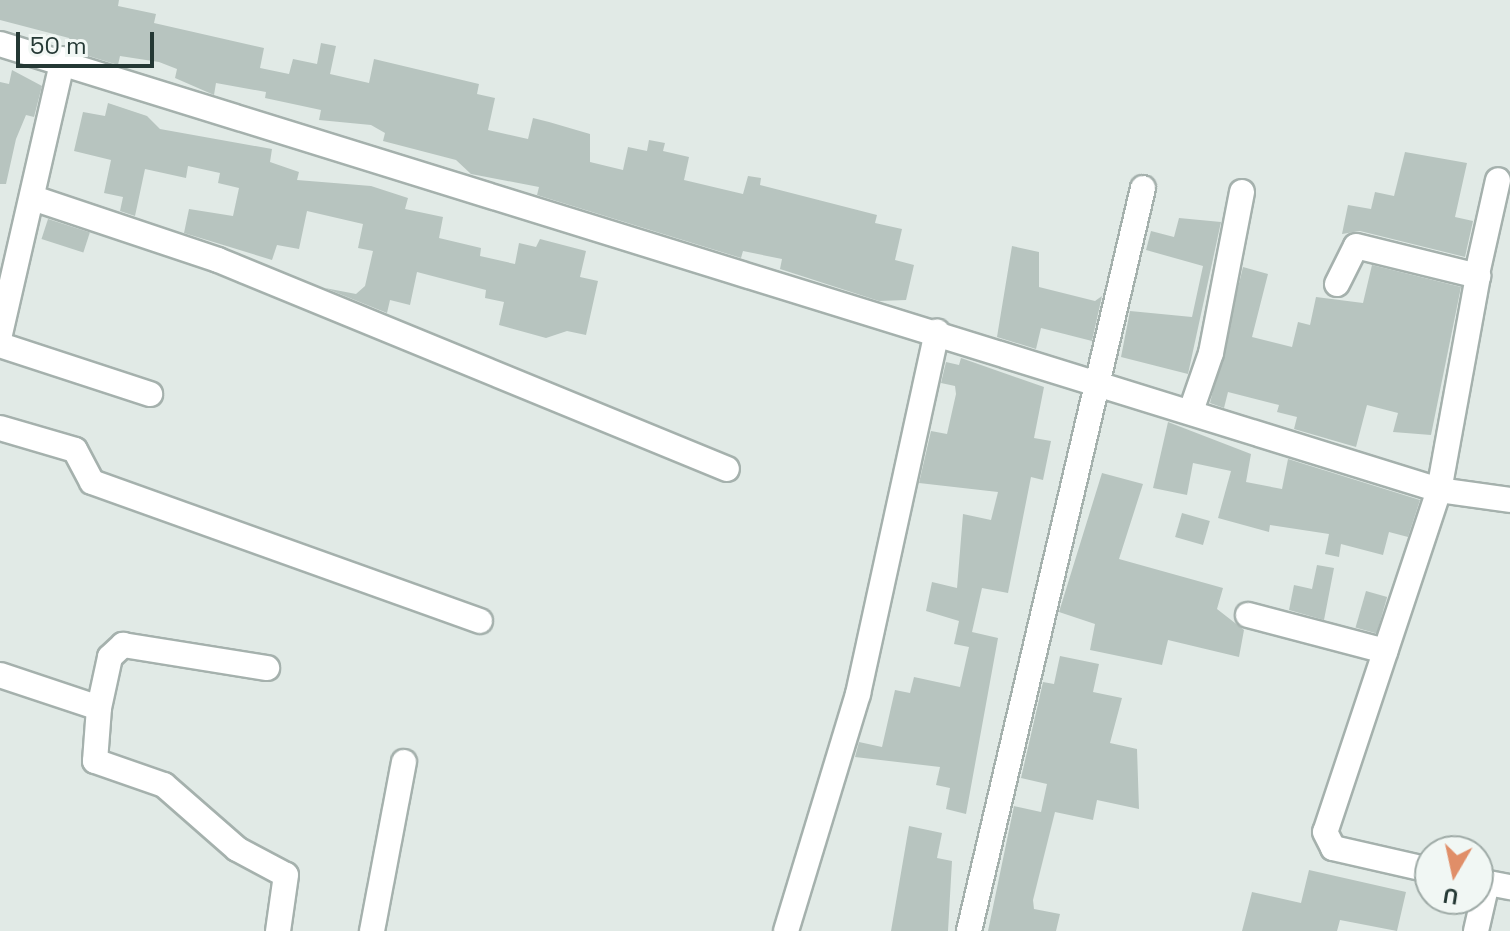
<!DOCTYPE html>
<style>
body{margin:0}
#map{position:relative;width:1510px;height:931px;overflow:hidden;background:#e1eae6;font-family:"Space Grotesk",sans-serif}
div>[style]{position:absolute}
.building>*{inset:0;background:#b7c4bf;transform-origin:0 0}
.roads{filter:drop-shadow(2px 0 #a5b1ad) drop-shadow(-2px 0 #a5b1ad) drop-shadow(0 2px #a5b1ad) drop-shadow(0 -2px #a5b1ad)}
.minor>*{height:24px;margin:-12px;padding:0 12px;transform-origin:12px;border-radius:12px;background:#fff}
span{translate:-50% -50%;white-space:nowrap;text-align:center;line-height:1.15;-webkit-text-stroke:8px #f1f7f4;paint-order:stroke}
.north{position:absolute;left:1414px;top:835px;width:80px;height:80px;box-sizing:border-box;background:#f1f7f4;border:2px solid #9faba7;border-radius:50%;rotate:189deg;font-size:22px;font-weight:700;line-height:32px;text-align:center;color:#243834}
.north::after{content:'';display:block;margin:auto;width:28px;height:36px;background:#e08e68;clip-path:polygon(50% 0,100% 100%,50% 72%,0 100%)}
.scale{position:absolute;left:16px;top:32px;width:138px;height:36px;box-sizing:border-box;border:4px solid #243834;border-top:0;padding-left:10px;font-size:24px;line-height:28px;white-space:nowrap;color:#243834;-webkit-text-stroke:6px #f1f7f4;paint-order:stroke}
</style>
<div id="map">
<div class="building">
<i style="clip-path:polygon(0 0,119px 0,118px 6px,156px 14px,154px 23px,264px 48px,260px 68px,289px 74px,293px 59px,317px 64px,321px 43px,336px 46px,330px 74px,369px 83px,374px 59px,479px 84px,477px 94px,495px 98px,488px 130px,528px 139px,533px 118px,549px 122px,590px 134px,590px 162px,623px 170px,628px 147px,647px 151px,649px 140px,665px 143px,663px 151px,689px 157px,684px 180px,743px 194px,748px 176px,761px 178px,760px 185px,877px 215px,875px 223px,902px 229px,895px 260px,914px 265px,906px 300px,879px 301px,780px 269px,782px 259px,743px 251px,741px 258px,537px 195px,539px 187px,471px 174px,456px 160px,383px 141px,385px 133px,371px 125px,319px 120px,321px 110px,265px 98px,266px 92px,216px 83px,214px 95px,175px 78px,177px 69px,159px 62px,120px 56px,118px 65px,76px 52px,69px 38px,0 20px)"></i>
<i style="clip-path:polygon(12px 70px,42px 86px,34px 117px,26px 115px,16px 139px,6px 184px,0 184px,0 82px,9px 84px)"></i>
<i style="clip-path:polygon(108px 103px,147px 116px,160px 129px,272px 149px,270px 162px,299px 172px,297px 180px,371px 186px,408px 198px,405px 209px,443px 217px,439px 238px,481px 248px,480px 256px,515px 264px,519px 243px,536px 247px,540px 239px,586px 251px,580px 277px,598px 281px,586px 335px,567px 331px,546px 338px,499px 325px,504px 302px,485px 298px,486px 290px,417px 272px,410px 305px,390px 300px,387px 313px,325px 288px,356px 294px,365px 286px,373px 251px,358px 248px,363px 224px,307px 211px,299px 249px,277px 245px,272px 260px,184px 233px,189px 209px,233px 216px,239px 188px,218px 183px,220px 173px,188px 166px,186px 178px,145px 169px,135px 216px,120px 211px,123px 197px,104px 193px,111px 160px,74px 151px,83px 112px,105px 116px)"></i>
<i style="clip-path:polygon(1405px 152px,1467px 163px,1455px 217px,1473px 221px,1465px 257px,1360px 231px,1342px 234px,1348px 205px,1371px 209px,1375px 192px,1394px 196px)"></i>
<i style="clip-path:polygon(1179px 218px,1221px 222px,1188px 374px,1121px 357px,1130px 311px,1192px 317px,1203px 266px,1146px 250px,1151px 231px,1174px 237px)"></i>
<i style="left:48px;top:219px;width:44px;height:21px;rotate:18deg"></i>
<i style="clip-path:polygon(1012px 246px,1039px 252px,1039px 287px,1095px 301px,1102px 296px,1092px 341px,1041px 328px,1036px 349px,997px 337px)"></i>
<i style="clip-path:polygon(1372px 265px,1461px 287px,1431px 435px,1393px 432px,1398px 413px,1367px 405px,1356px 447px,1294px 429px,1297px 417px,1277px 412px,1279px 405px,1228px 392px,1224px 408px,1210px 403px,1243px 267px,1268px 274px,1252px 337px,1292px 347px,1298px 322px,1310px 325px,1316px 297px,1363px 303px)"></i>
<i style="clip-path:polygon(961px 358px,1044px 387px,1034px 438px,1051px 441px,1043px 480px,1031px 477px,1008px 593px,982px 588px,972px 632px,998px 638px,966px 814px,946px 809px,950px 788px,936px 785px,940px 767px,855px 757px,859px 742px,882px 747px,895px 690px,910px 693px,914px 677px,960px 687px,969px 647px,954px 644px,959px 621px,926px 611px,932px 582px,957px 588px,963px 514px,991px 520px,998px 492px,919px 483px,931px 431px,947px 434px,956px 394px,955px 386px,941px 383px,946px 362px,959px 365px)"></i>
<i style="clip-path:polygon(1168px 422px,1251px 454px,1246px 482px,1282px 489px,1288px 459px,1420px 500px,1408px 537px,1389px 532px,1383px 555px,1341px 544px,1339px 557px,1325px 554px,1329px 534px,1270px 525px,1269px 532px,1218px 518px,1231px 471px,1193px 463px,1187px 495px,1153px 488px)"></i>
<i style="clip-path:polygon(1102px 473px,1143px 484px,1119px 559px,1223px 588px,1217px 609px,1244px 630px,1239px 657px,1168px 640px,1162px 665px,1090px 650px,1095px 624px,1059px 612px)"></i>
<i style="left:1182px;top:513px;width:29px;height:25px;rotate:16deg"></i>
<i style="clip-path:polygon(1317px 565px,1334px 568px,1324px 620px,1289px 610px,1294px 585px,1312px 589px)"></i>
<i style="left:1366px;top:591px;width:22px;height:38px;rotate:16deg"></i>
<i style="clip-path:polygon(1060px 656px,1099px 664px,1093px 692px,1122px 698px,1110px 743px,1137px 749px,1139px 809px,1097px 800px,1093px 820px,1055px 812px,1033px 900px,1034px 909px,1060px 914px,1056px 931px,988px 931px,1014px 806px,1041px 812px,1047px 784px,1021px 778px,1043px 682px,1054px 684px)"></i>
<i style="clip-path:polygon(909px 826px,942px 833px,937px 858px,952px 861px,948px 931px,891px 931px)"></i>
<i style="clip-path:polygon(1309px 870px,1406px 892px,1397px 931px,1340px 920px,1337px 931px,1242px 931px,1252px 892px,1301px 903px)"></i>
</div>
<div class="roads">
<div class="minor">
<i style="left:0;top:44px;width:1507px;rotate:17.22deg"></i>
<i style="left:1439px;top:490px;width:72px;rotate:8deg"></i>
<i style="left:33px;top:198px;width:195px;rotate:18.5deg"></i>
<i style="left:218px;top:260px;width:550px;rotate:22.32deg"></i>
<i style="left:1477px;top:274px;width:96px;rotate:-77.4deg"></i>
<i style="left:1337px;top:284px;width:42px;rotate:-63.4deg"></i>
<i style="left:1356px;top:246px;width:126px;rotate:13.8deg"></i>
<i style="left:1478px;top:276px;width:218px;rotate:100.3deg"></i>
<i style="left:1439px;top:490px;width:360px;rotate:108.4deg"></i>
<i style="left:1325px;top:832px;width:18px;rotate:63deg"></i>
<i style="left:1333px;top:848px;width:99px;rotate:12.8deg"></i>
<i style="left:0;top:334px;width:282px;rotate:-77.1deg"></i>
<i style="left:0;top:345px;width:158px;rotate:18.1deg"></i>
<i style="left:1192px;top:408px;width:58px;rotate:-70.9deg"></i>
<i style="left:1211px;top:353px;width:164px;rotate:-79.1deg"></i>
<i style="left:0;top:428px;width:78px;rotate:16.3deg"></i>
<i style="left:75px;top:450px;width:36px;rotate:62deg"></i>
<i style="left:92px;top:482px;width:412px;rotate:19.7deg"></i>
<i style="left:1248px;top:615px;width:142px;rotate:14.7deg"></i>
<i style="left:0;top:675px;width:104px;rotate:18.4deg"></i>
<i style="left:99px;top:708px;width:53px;rotate:94.3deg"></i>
<i style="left:95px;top:761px;width:73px;rotate:19.2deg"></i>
<i style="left:164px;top:785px;width:97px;rotate:41.2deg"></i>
<i style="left:237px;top:849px;width:55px;rotate:28deg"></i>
<i style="left:286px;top:875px;width:57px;rotate:98.1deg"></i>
<i style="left:99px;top:708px;width:52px;rotate:-77.8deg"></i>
<i style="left:110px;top:657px;width:18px;rotate:-43deg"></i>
<i style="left:123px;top:645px;width:146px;rotate:9.1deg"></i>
<i style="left:1478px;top:881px;width:33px;rotate:11deg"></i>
<i style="left:372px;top:931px;width:172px;rotate:-79.3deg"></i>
<i style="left:786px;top:931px;width:248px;rotate:-73.1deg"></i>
<i style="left:858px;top:694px;width:371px;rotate:-77.7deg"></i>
<i style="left:969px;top:931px;width:763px;rotate:-76.82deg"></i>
<i style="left:1476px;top:931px;width:49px;rotate:-77.1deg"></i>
</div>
</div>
<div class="north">U</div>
<div class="scale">50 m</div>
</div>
